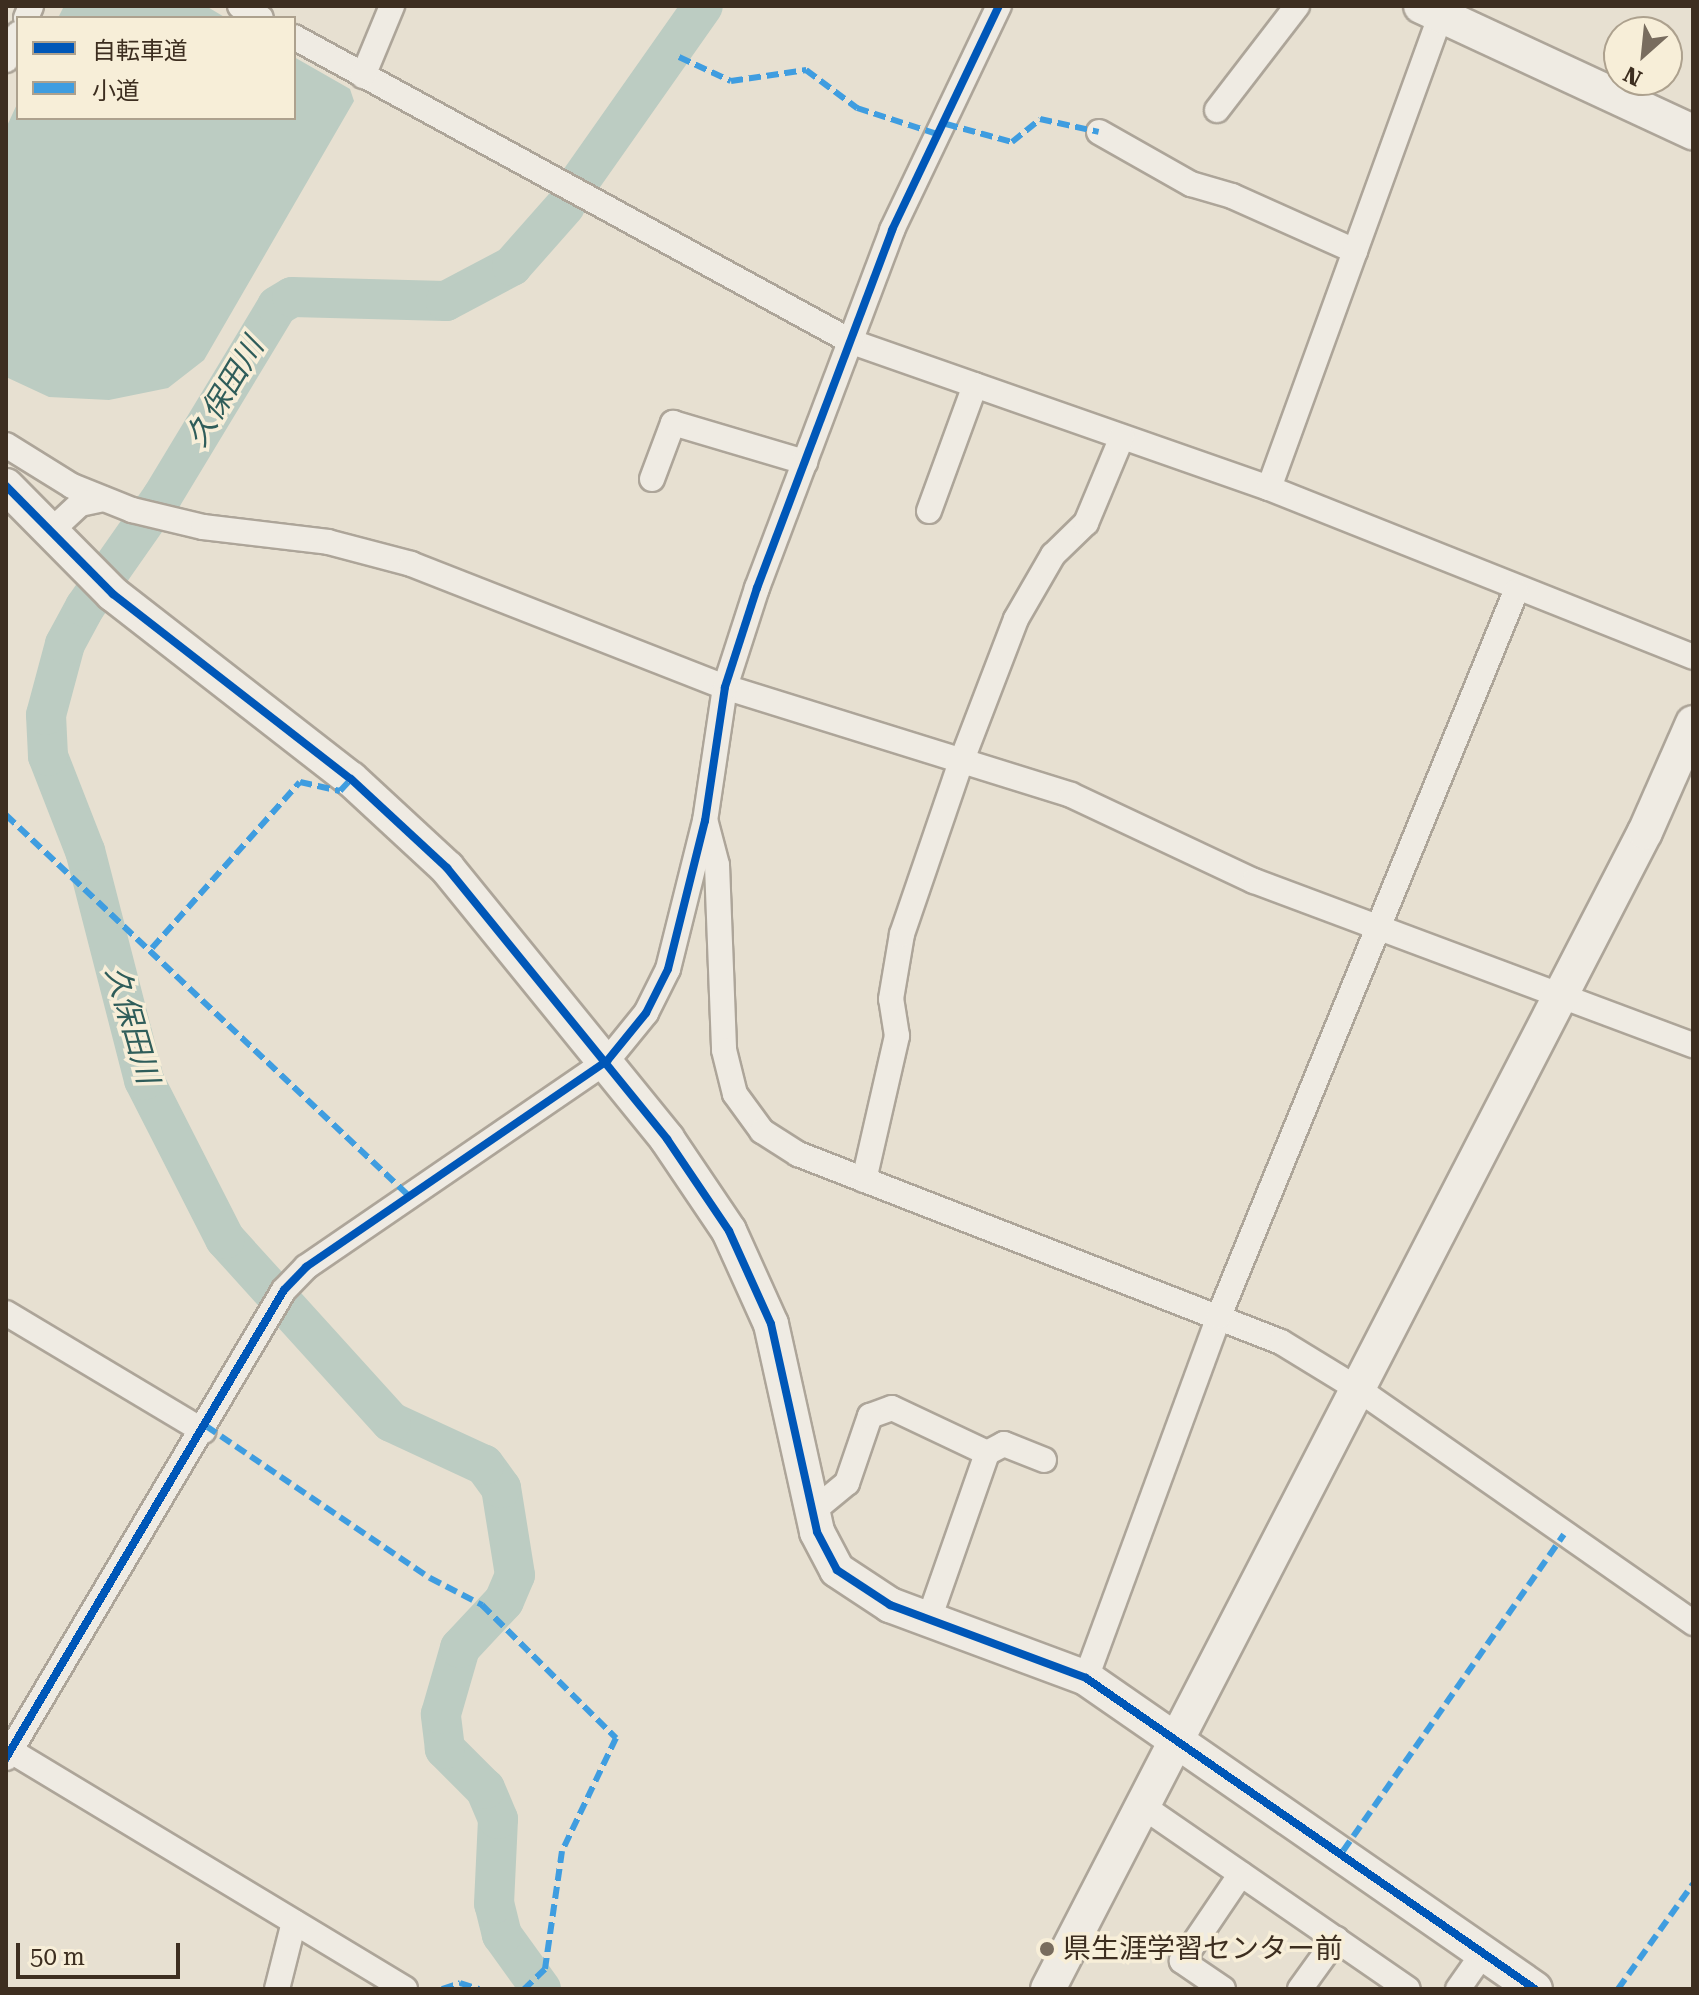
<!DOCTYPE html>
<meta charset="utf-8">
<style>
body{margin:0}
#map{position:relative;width:1699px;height:1995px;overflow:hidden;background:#e7e0d1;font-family:"Roboto Serif","Noto Sans JP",serif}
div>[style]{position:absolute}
.water>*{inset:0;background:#bcccc2}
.river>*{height:40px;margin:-20px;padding:0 20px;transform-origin:20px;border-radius:20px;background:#bcccc2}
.roads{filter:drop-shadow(2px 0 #ada599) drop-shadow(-2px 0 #ada599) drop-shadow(0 2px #ada599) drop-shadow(0 -2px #ada599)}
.street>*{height:24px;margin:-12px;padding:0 12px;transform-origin:12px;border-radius:12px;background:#efebe3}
.secondary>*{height:34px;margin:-17px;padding:0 17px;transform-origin:17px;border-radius:17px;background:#efebe3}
.quiet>*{height:6px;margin-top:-3px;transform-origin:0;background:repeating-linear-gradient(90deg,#3f9de0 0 12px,transparent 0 18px)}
.cycleway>*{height:8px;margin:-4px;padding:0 4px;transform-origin:4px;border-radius:4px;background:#0057b8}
.dots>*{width:22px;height:22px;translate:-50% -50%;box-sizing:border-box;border:4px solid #f7eed8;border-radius:50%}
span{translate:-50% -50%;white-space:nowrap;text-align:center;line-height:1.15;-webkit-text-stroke:7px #f7eed8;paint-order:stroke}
.poi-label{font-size:28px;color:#3d2e20}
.left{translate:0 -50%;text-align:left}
.water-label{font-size:30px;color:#2f5d5a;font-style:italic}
.frame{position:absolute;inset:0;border:8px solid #3d2e20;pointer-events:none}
.legend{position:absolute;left:16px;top:16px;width:280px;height:104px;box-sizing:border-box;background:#f7eed8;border:2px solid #ada18e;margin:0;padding:10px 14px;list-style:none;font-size:24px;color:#3d2e20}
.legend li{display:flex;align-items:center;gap:16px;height:40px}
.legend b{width:40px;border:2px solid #ada18e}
.north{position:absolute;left:1603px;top:16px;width:80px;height:80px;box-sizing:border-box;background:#f7eed8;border:2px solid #ada18e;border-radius:50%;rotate:207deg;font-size:22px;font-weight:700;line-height:32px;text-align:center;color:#3d2e20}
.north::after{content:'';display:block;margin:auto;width:28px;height:36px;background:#786c5e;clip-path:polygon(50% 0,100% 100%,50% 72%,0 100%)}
.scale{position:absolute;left:16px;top:1943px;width:164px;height:36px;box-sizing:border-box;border:4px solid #3d2e20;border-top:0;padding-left:10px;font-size:24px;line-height:28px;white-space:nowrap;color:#3d2e20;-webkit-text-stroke:6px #f7eed8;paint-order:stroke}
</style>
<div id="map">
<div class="water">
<i style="clip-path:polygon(64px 6px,206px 6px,226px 18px,58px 18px)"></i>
<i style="clip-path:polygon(294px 57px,350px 89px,354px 101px,204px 360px,168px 388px,109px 400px,49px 397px,6px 377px,6px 128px,18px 102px,18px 118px,294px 118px)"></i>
</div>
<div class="river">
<i style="left:582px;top:178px;width:210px;rotate:-54.9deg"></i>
<i style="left:541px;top:1989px;width:67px;rotate:-125.8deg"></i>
<i style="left:502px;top:1935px;width:32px;rotate:-104deg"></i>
<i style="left:494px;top:1904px;width:85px;rotate:-87.3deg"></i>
<i style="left:498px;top:1819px;width:33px;rotate:-113deg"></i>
<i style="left:485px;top:1789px;width:57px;rotate:-135deg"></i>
<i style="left:445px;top:1749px;width:35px;rotate:-97deg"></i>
<i style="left:441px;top:1714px;width:69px;rotate:-73.9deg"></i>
<i style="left:460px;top:1648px;width:64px;rotate:-46.9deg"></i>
<i style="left:504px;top:1601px;width:28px;rotate:-67deg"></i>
<i style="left:515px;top:1575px;width:88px;rotate:-99.1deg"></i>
<i style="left:501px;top:1488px;width:29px;rotate:-126deg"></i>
<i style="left:484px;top:1465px;width:102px;rotate:-155.2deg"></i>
<i style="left:391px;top:1422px;width:247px;rotate:-132.2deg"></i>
<i style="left:225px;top:1239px;width:178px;rotate:-117deg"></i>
<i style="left:144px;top:1080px;width:236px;rotate:-104.4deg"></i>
<i style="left:85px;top:851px;width:102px;rotate:-111.3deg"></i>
<i style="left:48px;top:756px;width:41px;rotate:-92.8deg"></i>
<i style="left:46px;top:715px;width:73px;rotate:-75deg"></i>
<i style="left:65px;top:644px;width:42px;rotate:-61.6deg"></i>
<i style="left:85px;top:607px;width:134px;rotate:-55deg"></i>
<i style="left:162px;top:497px;width:223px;rotate:-58.9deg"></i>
<i style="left:277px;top:306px;width:17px;rotate:-31deg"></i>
<i style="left:292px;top:297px;width:154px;rotate:1.5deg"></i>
<i style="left:446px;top:301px;width:75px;rotate:-27.9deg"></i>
<i style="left:512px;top:266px;width:80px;rotate:-48.5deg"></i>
</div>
<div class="roads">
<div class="street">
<i style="left:240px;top:6px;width:24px;rotate:30deg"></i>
<i style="left:26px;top:18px;width:13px;rotate:-67deg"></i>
<i style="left:294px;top:37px;width:636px;rotate:28.66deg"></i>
<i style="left:852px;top:342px;width:442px;rotate:19.3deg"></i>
<i style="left:1269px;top:488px;width:456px;rotate:21.7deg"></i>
<i style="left:6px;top:60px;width:29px;rotate:-65deg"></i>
<i style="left:363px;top:76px;width:76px;rotate:-67.5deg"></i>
<i style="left:1217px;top:110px;width:131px;rotate:-52.4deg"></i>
<i style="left:1099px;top:132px;width:106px;rotate:29.5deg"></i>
<i style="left:1191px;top:184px;width:43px;rotate:16.3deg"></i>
<i style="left:1232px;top:196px;width:135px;rotate:24.1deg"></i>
<i style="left:6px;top:445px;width:78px;rotate:31.8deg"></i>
<i style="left:72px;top:486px;width:65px;rotate:21.8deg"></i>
<i style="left:132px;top:510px;width:73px;rotate:13.5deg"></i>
<i style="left:203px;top:527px;width:126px;rotate:6.8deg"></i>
<i style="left:328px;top:542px;width:86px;rotate:14.8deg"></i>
<i style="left:411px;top:564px;width:337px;rotate:21.4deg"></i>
<i style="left:725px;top:687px;width:362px;rotate:17.3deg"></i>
<i style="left:1071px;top:795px;width:202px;rotate:25.2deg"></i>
<i style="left:1254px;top:881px;width:469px;rotate:20.5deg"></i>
<i style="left:652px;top:479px;width:60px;rotate:-69.4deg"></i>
<i style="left:673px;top:423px;width:138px;rotate:16.5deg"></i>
<i style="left:1269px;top:488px;width:513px;rotate:-70.05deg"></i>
<i style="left:929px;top:511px;width:134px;rotate:-69.9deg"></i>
<i style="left:50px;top:532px;width:41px;rotate:-43deg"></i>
<i style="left:80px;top:504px;width:24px;rotate:-12deg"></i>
<i style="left:706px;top:823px;width:43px;rotate:75.3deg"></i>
<i style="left:717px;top:865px;width:185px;rotate:87.8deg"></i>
<i style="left:724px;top:1050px;width:45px;rotate:76deg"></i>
<i style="left:735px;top:1094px;width:46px;rotate:53.9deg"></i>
<i style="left:762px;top:1131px;width:43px;rotate:32.6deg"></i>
<i style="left:798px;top:1154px;width:518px;rotate:21.27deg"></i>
<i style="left:1281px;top:1342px;width:90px;rotate:31.4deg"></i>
<i style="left:1358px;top:1389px;width:409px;rotate:34.9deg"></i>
<i style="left:864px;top:1180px;width:148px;rotate:-77.1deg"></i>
<i style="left:897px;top:1036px;width:37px;rotate:-99deg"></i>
<i style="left:891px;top:999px;width:66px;rotate:-80.4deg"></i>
<i style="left:902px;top:934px;width:179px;rotate:-71.1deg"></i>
<i style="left:960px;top:765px;width:156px;rotate:-69deg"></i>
<i style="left:1016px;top:619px;width:74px;rotate:-60deg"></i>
<i style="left:1053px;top:555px;width:46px;rotate:-44.1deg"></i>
<i style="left:1086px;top:523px;width:93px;rotate:-67.3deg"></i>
<i style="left:6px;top:1313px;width:230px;rotate:30.9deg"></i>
<i style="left:813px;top:1511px;width:44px;rotate:-39.5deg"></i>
<i style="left:847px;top:1483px;width:71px;rotate:-71.1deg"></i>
<i style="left:870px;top:1416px;width:23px;rotate:-20deg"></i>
<i style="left:892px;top:1408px;width:105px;rotate:25.3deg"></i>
<i style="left:929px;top:1619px;width:176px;rotate:-70.7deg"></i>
<i style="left:987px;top:1453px;width:19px;rotate:-28deg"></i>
<i style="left:1004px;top:1444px;width:43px;rotate:21.8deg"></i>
<i style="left:1086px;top:1678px;width:386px;rotate:-69.8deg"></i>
<i style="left:1219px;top:1316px;width:783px;rotate:-67.72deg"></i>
<i style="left:6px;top:1748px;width:466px;rotate:31.1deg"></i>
<i style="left:6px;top:1758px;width:544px;rotate:-59.29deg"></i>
<i style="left:284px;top:1290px;width:32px;rotate:-46deg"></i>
<i style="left:306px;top:1267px;width:365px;rotate:-34.4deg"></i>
<i style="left:607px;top:1061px;width:62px;rotate:-50.9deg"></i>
<i style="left:646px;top:1013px;width:49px;rotate:-63.4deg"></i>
<i style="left:668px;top:969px;width:153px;rotate:-76deg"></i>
<i style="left:705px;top:821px;width:135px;rotate:-81.5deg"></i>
<i style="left:725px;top:687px;width:104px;rotate:-72.1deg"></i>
<i style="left:757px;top:588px;width:383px;rotate:-69.3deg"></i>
<i style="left:892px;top:230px;width:248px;rotate:-64.5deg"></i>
<i style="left:1141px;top:1805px;width:324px;rotate:34.6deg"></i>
<i style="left:277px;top:1989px;width:69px;rotate:-75.8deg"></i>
<i style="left:1223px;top:1989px;width:50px;rotate:-145.7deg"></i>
<i style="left:1182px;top:1961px;width:105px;rotate:-55.9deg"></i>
<i style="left:1300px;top:1989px;width:62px;rotate:-54.2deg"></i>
<i style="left:1458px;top:1989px;width:45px;rotate:-54.9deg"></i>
</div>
<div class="secondary">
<i style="left:1421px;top:6px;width:300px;rotate:24.9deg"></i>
<i style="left:6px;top:486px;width:152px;rotate:45.3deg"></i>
<i style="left:113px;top:594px;width:301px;rotate:37.9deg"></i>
<i style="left:351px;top:779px;width:131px;rotate:42.8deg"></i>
<i style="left:447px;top:868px;width:349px;rotate:50.9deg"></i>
<i style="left:667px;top:1139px;width:111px;rotate:56deg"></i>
<i style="left:729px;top:1231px;width:102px;rotate:65.7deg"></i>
<i style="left:771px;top:1324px;width:213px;rotate:77.5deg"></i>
<i style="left:817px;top:1532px;width:43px;rotate:62.2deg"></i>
<i style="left:837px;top:1570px;width:64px;rotate:33.4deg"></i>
<i style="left:890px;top:1605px;width:209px;rotate:20.4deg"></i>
<i style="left:1086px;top:1678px;width:546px;rotate:34.71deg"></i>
<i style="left:1048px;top:1989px;width:1302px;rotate:-62.71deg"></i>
<i style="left:1645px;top:832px;width:119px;rotate:-66.2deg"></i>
</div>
</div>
<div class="quiet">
<i style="left:679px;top:57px;width:57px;rotate:24.8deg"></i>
<i style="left:731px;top:81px;width:76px;rotate:-8.3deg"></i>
<i style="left:806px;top:70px;width:64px;rotate:36.7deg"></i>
<i style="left:857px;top:108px;width:87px;rotate:18deg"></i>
<i style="left:946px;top:124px;width:68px;rotate:15.3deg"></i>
<i style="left:1012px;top:142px;width:36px;rotate:-39deg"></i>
<i style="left:1040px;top:119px;width:60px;rotate:12.4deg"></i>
<i style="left:6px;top:815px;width:555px;rotate:43.39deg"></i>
<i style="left:152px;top:948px;width:222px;rotate:-48.3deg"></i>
<i style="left:300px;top:782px;width:41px;rotate:12.7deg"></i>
<i style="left:340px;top:791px;width:16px;rotate:-47deg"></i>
<i style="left:206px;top:1426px;width:271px;rotate:34.2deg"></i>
<i style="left:430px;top:1578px;width:59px;rotate:27.4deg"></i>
<i style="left:482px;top:1605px;width:189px;rotate:44.8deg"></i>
<i style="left:616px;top:1738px;width:125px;rotate:115.5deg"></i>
<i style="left:562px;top:1851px;width:119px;rotate:98.2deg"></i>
<i style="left:545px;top:1969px;width:29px;rotate:136deg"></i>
<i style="left:1343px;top:1851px;width:386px;rotate:-55.1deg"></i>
<i style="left:442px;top:1989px;width:19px;rotate:-18deg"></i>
<i style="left:460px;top:1983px;width:20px;rotate:18deg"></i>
<i style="left:1618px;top:1989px;width:129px;rotate:-54.5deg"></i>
</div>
<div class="cycleway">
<i style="left:6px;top:486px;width:152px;rotate:45.3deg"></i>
<i style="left:113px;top:594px;width:301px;rotate:37.9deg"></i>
<i style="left:351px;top:779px;width:131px;rotate:42.8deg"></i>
<i style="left:447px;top:868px;width:349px;rotate:50.9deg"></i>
<i style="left:667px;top:1139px;width:111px;rotate:56deg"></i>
<i style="left:729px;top:1231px;width:102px;rotate:65.7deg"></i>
<i style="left:771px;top:1324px;width:213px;rotate:77.5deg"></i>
<i style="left:817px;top:1532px;width:43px;rotate:62.2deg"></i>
<i style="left:837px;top:1570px;width:64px;rotate:33.4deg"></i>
<i style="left:890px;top:1605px;width:209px;rotate:20.4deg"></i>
<i style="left:1086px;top:1678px;width:546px;rotate:34.71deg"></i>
<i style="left:6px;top:1758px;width:544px;rotate:-59.29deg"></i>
<i style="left:284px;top:1290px;width:32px;rotate:-46deg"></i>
<i style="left:306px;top:1267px;width:365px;rotate:-34.4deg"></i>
<i style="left:607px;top:1061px;width:62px;rotate:-50.9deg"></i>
<i style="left:646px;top:1013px;width:49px;rotate:-63.4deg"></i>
<i style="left:668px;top:969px;width:153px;rotate:-76deg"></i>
<i style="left:705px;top:821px;width:135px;rotate:-81.5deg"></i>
<i style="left:725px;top:687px;width:104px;rotate:-72.1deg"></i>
<i style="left:757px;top:588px;width:383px;rotate:-69.3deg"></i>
<i style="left:892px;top:230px;width:248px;rotate:-64.5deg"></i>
</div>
<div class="dots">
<i style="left:1047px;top:1949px;background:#786c5e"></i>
</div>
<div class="poi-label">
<span class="left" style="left:1063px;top:1949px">県生涯学習センター前</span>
</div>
<div class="water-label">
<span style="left:225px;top:392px;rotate:-59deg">久保田川</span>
<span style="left:132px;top:1025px;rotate:74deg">久保田川</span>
</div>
<div class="frame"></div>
<ul class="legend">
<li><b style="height:10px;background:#0057b8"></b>自転車道</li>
<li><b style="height:10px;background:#3f9de0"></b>小道</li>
</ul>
<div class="north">N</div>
<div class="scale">50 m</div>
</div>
